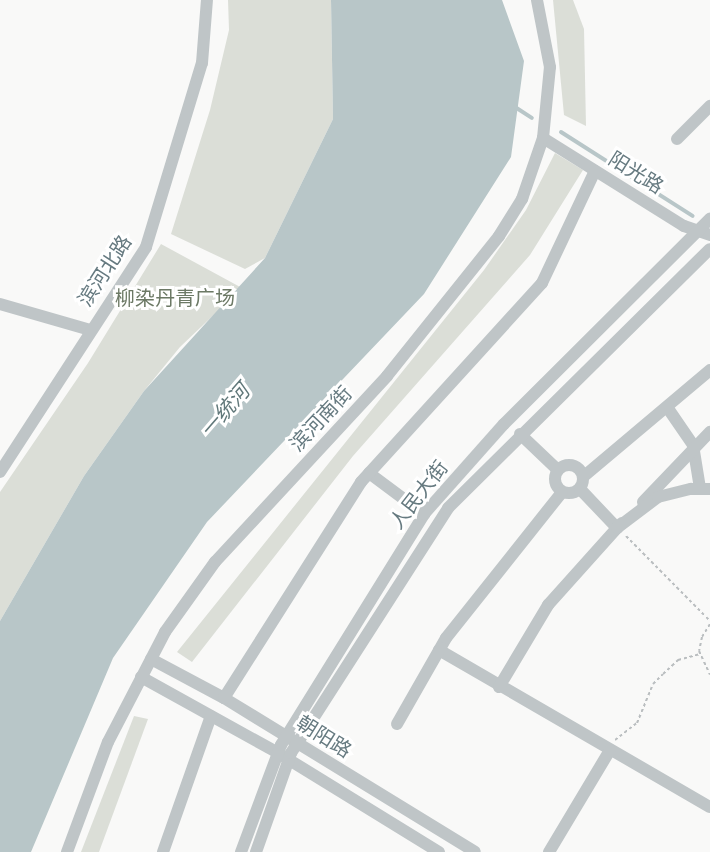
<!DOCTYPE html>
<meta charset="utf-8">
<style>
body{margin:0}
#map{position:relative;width:710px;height:852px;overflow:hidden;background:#f9f9f8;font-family:Montserrat,"Noto Sans SC",sans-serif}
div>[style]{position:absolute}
.green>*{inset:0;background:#dbded7}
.water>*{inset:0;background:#b8c6c8}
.stream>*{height:4px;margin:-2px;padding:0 2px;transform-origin:2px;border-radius:2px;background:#b8c6c8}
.path>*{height:2px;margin-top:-1px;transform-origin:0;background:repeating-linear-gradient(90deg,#babec0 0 3px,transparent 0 6px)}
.minor>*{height:12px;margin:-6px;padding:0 6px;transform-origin:6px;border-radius:6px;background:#bfc5c7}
.minor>.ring{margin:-6px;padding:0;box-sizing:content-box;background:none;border:12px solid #bfc5c7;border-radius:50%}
span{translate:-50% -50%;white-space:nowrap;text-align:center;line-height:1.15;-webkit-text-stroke:6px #fff;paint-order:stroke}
.street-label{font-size:20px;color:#667a80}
.park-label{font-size:20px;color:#6c7965}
.water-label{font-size:21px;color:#61787a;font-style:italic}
</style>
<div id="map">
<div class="green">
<i style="clip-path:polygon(228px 0,331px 0,333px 119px,265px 258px,245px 269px,171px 234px,210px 110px,229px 30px)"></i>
<i style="clip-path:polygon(553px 0,573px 0,584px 29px,586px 126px,564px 115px)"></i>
<i style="clip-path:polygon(555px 153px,583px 170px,530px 255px,353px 456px,192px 662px,177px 652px,484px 270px,526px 210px)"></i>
<i style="clip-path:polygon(161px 244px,242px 288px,180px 347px,144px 391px,84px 476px,0 621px,0 492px,88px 363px)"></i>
<i style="clip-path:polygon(134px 716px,148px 719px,99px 852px,81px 852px)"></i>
</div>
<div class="water">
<i style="clip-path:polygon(331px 0,502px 0,524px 61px,511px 157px,424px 294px,207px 522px,113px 658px,31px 852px,0 852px,0 621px,84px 476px,144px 391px,265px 258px,333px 119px)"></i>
</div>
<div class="stream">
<i style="left:515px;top:107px;width:20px;rotate:33deg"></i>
<i style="left:561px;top:132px;width:156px;rotate:32.5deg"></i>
</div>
<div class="path">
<i style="left:626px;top:536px;width:120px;rotate:45.3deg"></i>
<i style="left:710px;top:624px;width:15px;rotate:122deg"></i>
<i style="left:702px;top:637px;width:14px;rotate:102deg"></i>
<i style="left:699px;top:651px;width:26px;rotate:65deg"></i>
<i style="left:615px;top:740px;width:28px;rotate:-38deg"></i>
<i style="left:637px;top:723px;width:42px;rotate:-67.7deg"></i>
<i style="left:653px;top:684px;width:14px;rotate:-45deg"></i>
<i style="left:663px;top:674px;width:21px;rotate:-43deg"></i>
<i style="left:678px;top:660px;width:23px;rotate:-15deg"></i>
</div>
<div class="minor">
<i style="left:543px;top:138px;width:166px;rotate:32deg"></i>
<i style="left:684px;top:226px;width:28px;rotate:19deg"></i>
<i style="left:677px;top:139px;width:47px;rotate:-45deg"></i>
<i style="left:0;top:304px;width:94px;rotate:16.1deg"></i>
<i style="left:667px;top:407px;width:46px;rotate:55.6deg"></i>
<i style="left:693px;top:445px;width:44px;rotate:80.8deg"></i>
<i style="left:520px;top:434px;width:52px;rotate:43.5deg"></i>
<i class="ring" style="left:555px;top:465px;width:16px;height:16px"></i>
<i style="left:0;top:472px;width:268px;rotate:-57deg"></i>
<i style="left:146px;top:247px;width:192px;rotate:-73.1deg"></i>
<i style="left:202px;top:63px;width:63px;rotate:-85.5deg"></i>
<i style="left:369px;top:473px;width:69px;rotate:36.7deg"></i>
<i style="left:583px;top:477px;width:166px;rotate:-40.1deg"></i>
<i style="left:580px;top:489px;width:54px;rotate:46.5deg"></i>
<i style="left:617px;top:528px;width:7px;rotate:-45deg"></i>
<i style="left:643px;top:502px;width:97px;rotate:-46.3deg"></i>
<i style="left:439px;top:650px;width:313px;rotate:30.1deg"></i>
<i style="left:151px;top:659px;width:83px;rotate:28.1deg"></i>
<i style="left:224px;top:698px;width:294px;rotate:31.5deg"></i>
<i style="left:141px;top:677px;width:157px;rotate:29deg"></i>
<i style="left:278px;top:753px;width:189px;rotate:31.6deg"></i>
<i style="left:499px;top:687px;width:96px;rotate:-59.1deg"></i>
<i style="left:548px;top:605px;width:103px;rotate:-48.1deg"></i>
<i style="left:617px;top:528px;width:51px;rotate:-37.1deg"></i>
<i style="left:658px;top:497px;width:34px;rotate:-14deg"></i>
<i style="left:691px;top:489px;width:19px"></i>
<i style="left:224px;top:698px;width:256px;rotate:-57.6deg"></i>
<i style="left:361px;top:482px;width:269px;rotate:-47.7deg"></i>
<i style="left:542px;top:283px;width:124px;rotate:-64.7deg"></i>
<i style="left:397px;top:724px;width:99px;rotate:-60.3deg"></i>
<i style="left:446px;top:638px;width:186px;rotate:-51.5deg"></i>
<i style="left:67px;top:852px;width:117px;rotate:-69.6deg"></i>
<i style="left:108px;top:742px;width:124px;rotate:-62.6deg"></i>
<i style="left:165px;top:632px;width:86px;rotate:-54.5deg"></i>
<i style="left:215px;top:562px;width:253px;rotate:-47.2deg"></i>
<i style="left:387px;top:376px;width:179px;rotate:-51.3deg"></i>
<i style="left:499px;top:236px;width:44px;rotate:-58.1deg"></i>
<i style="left:522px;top:199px;width:65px;rotate:-71deg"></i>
<i style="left:543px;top:138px;width:71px;rotate:-84.4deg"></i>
<i style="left:550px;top:67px;width:68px;rotate:-101deg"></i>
<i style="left:163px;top:852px;width:144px;rotate:-70.6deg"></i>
<i style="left:241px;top:852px;width:114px;rotate:-69.5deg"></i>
<i style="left:281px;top:745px;width:272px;rotate:-58.2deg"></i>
<i style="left:424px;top:514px;width:120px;rotate:-48.4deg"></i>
<i style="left:504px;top:424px;width:291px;rotate:-44.9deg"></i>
<i style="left:256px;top:852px;width:105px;rotate:-70.5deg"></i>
<i style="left:291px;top:753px;width:291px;rotate:-57.3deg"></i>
<i style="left:448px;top:508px;width:368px;rotate:-44.7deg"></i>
<i style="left:549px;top:852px;width:119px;rotate:-59.1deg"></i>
</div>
<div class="street-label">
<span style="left:636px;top:173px;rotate:32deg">阳光路</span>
<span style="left:105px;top:271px;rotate:-57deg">滨河北路</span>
<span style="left:321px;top:419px;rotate:-47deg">滨河南街</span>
<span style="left:419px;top:495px;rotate:-52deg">人民大街</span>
<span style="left:324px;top:737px;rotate:32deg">朝阳路</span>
</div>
<div class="park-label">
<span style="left:175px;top:298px">柳染丹青广场</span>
</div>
<div class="water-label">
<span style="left:225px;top:411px;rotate:-49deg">一统河</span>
</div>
</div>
